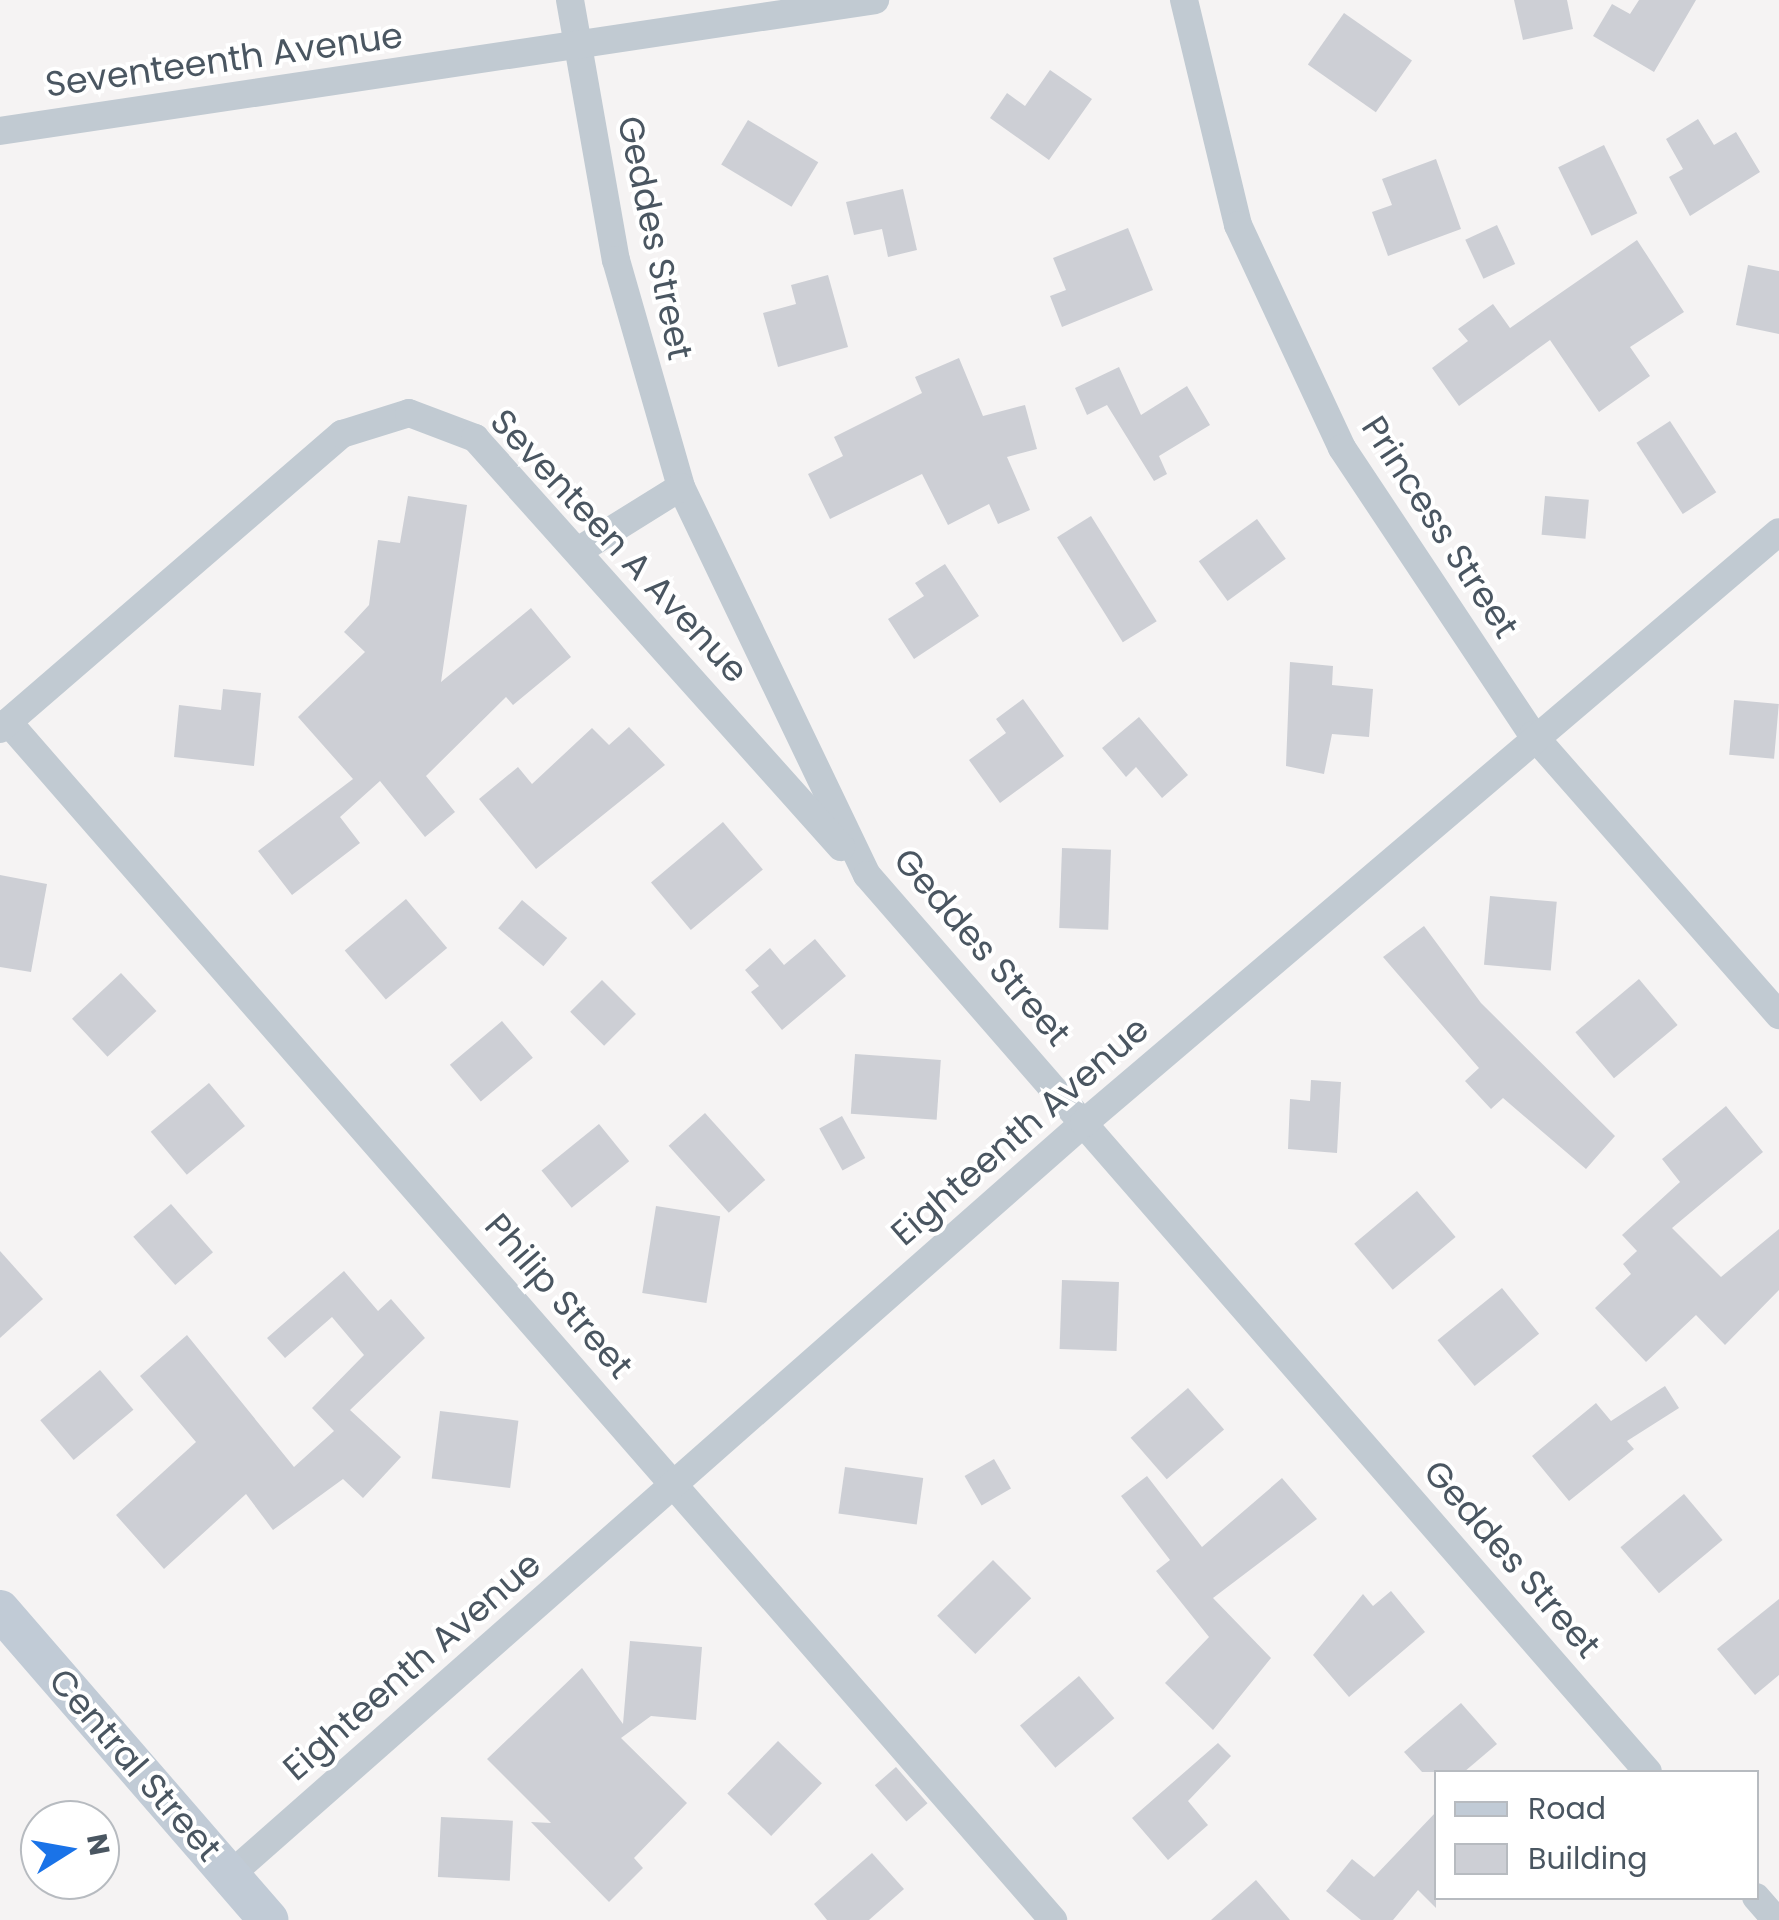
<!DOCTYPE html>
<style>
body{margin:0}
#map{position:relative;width:1779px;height:1920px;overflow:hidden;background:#f5f3f3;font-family:Poppins,sans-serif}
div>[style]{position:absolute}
.building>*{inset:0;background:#cdcfd5;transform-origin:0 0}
.street>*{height:28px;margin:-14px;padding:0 14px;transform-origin:14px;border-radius:14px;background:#c1cad2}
.secondary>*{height:40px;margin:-20px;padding:0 20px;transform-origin:20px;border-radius:20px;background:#c1cbd6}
span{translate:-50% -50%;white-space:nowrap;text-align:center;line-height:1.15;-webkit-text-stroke:8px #fff;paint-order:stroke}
.street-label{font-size:35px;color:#4a5661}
.legend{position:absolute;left:1434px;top:1770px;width:325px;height:130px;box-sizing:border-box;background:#fff;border:2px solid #b7bbc0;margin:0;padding:12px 18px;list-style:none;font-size:30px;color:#4a5661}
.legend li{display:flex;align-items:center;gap:20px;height:50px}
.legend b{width:50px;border:2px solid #b7bbc0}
.north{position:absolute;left:20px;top:1800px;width:100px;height:100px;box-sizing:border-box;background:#fff;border:2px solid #b7bbc0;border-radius:50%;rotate:79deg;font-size:28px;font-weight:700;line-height:40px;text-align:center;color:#4a5661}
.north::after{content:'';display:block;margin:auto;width:35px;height:45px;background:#1a73e8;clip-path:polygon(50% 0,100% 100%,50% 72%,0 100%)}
</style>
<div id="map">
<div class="building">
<i style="clip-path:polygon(1514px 0,1567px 0,1573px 29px,1523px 40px)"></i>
<i style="clip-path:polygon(1639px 0,1696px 0,1654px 72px,1593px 36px,1612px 4px,1630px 14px)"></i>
<i style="left:1344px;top:13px;width:83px;height:63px;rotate:35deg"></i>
<i style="clip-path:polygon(1050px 70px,1092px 99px,1049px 160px,990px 118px,1007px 93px,1025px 106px)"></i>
<i style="clip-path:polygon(1698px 119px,1714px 145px,1736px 132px,1760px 172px,1690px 216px,1669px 177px,1683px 169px,1666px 139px)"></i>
<i style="left:748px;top:120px;width:82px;height:52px;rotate:31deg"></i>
<i style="left:1604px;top:145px;width:76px;height:51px;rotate:64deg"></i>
<i style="clip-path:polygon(1436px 159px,1461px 229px,1388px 256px,1372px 212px,1392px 205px,1382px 179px)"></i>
<i style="clip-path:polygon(903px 189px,917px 250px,888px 257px,882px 229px,854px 235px,846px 202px)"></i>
<i style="left:1497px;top:225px;width:43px;height:35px;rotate:65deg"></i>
<i style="clip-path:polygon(1128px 228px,1153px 290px,1062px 327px,1050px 296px,1066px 290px,1053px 258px)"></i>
<i style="clip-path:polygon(1637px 240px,1684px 312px,1630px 347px,1650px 376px,1599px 412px,1550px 340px,1459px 406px,1432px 368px,1468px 341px,1458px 329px,1493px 304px,1510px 328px)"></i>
<i style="clip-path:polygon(1748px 265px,1779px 271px,1779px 334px,1736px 325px)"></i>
<i style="clip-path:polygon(828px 275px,848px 347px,778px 367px,763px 313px,796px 304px,791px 285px)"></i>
<i style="clip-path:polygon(959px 358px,983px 416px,1025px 405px,1037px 449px,1007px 457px,1030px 510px,998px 524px,989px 504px,948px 525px,922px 474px,830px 519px,808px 474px,843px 456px,834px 437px,922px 393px,915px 377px)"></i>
<i style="clip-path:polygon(1119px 367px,1141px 415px,1187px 386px,1210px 425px,1159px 456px,1167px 474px,1154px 481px,1107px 405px,1087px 415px,1075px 388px)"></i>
<i style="left:1670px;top:421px;width:85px;height:40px;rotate:57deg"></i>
<i style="clip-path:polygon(408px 496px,467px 505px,441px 682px,531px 608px,571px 657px,513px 705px,506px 697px,426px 776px,455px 812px,425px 837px,380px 781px,340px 817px,360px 843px,292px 895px,258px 851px,353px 779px,298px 717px,365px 652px,344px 632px,369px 605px,378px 540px,400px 543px)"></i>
<i style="left:1545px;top:496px;width:44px;height:39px;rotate:5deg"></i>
<i style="left:1091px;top:516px;width:124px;height:40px;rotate:58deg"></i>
<i style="left:1257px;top:519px;width:49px;height:72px;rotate:54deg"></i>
<i style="clip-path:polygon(945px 564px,979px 616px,914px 659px,888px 619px,924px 596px,915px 583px)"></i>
<i style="clip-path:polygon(1290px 662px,1333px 666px,1332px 685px,1373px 689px,1369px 737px,1332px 734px,1324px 774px,1286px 766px)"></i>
<i style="clip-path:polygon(223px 689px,261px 693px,254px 766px,174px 757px,179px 705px,221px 710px)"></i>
<i style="clip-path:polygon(1023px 699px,1064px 756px,1000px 803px,969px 760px,1006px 733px,996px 719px)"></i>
<i style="left:1734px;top:700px;width:45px;height:55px;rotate:5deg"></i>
<i style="clip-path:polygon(1139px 717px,1188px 775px,1162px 798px,1136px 767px,1126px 777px,1102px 748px)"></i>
<i style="clip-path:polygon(629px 727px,665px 765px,536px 869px,479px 799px,518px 767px,532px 784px,592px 728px,609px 745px)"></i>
<i style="left:723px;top:822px;width:62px;height:94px;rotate:50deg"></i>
<i style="left:1062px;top:848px;width:49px;height:80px;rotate:2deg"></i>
<i style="clip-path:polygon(0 875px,47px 884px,31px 972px,0 967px)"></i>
<i style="left:1490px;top:896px;width:67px;height:69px;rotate:5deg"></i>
<i style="left:406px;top:899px;width:64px;height:80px;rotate:50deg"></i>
<i style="left:522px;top:900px;width:59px;height:37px;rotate:40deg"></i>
<i style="clip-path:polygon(1424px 926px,1481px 1003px,1615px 1136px,1586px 1169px,1503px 1098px,1491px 1109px,1465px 1081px,1479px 1068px,1383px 957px)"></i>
<i style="clip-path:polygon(815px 939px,846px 976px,782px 1030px,751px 992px,759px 986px,745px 970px,770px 948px,784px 965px)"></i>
<i style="left:121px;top:973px;width:52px;height:67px;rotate:47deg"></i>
<i style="left:1639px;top:979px;width:60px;height:83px;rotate:50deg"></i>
<i style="left:602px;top:980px;width:48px;height:45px;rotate:45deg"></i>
<i style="left:502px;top:1021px;width:48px;height:68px;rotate:50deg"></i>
<i style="left:855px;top:1054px;width:86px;height:60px;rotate:4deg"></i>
<i style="clip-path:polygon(1311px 1080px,1341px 1082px,1337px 1153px,1288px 1149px,1290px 1099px,1310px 1101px)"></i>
<i style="left:209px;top:1083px;width:56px;height:76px;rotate:50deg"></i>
<i style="clip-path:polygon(1726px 1106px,1763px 1152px,1672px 1228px,1721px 1277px,1779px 1229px,1779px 1290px,1725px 1345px,1696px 1315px,1646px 1362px,1595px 1308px,1631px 1274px,1623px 1264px,1637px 1251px,1622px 1235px,1680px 1182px,1662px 1159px)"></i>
<i style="left:705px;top:1113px;width:90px;height:49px;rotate:48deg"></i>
<i style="left:842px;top:1116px;width:48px;height:26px;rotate:61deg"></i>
<i style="left:599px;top:1124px;width:48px;height:74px;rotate:51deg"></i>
<i style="left:1417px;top:1191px;width:60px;height:82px;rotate:50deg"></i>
<i style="left:171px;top:1204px;width:64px;height:50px;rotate:49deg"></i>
<i style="left:656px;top:1206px;width:65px;height:88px;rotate:9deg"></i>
<i style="clip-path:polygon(0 1251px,43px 1299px,0 1338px)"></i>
<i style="clip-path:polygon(344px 1271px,378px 1311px,391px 1299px,425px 1338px,350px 1410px,401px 1457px,363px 1498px,343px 1479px,273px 1530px,246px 1494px,164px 1569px,116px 1515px,196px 1442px,140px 1376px,187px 1335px,294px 1467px,334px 1431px,312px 1408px,364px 1355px,332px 1317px,285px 1358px,267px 1338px)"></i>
<i style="left:1062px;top:1280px;width:57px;height:69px;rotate:2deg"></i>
<i style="left:1502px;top:1288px;width:59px;height:83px;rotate:51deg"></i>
<i style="left:100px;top:1370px;width:52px;height:78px;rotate:50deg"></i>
<i style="clip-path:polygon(1665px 1386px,1679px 1408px,1627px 1441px,1634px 1449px,1569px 1501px,1532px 1456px,1596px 1403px,1611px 1421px)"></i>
<i style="left:1188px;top:1388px;width:55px;height:76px;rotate:49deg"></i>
<i style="left:440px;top:1411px;width:79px;height:68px;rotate:7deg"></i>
<i style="left:994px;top:1459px;width:34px;height:34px;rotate:60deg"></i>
<i style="left:845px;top:1467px;width:79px;height:47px;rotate:8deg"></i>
<i style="clip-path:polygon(1147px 1476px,1202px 1547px,1282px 1478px,1317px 1519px,1213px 1598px,1271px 1658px,1213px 1730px,1165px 1683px,1209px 1637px,1156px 1571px,1170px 1560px,1121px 1496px)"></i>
<i style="left:1684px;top:1494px;width:60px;height:83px;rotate:50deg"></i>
<i style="left:993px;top:1560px;width:54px;height:79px;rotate:45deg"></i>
<i style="clip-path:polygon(1391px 1591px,1425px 1632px,1349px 1697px,1313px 1655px,1363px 1594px,1373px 1606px)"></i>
<i style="clip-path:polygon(1779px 1599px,1779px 1675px,1755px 1695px,1717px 1649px)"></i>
<i style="clip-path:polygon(630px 1641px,702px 1647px,696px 1720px,651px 1716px,621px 1738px,687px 1803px,634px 1858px,643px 1868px,609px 1902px,531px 1822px,551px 1823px,487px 1759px,582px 1668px,623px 1724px)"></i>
<i style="left:1079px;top:1676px;width:55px;height:77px;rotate:50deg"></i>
<i style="clip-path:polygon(1461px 1703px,1497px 1744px,1464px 1772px,1422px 1772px,1404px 1752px)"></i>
<i style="left:778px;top:1741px;width:61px;height:73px;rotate:44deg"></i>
<i style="clip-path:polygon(1218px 1743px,1231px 1756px,1188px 1801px,1208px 1825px,1168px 1860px,1132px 1818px)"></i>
<i style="left:896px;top:1767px;width:48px;height:28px;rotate:49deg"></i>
<i style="clip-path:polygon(1436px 1812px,1436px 1908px,1418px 1890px,1393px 1920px,1361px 1920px,1326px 1891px,1352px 1859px,1374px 1877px)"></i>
<i style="left:441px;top:1817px;width:72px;height:60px;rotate:3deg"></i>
<i style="clip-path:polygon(872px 1853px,904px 1889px,869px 1920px,827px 1920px,814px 1904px)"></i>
<i style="clip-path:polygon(1256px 1880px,1290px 1920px,1211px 1920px)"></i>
</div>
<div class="street">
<i style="left:570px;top:0;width:264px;rotate:80deg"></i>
<i style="left:616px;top:260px;width:236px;rotate:74deg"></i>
<i style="left:681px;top:487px;width:430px;rotate:64.4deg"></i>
<i style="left:867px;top:875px;width:1189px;rotate:48.95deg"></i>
<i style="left:1184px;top:0;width:231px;rotate:76.5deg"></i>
<i style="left:1238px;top:225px;width:246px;rotate:65deg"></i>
<i style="left:1342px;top:448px;width:345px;rotate:56.4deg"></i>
<i style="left:1533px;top:735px;width:373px;rotate:48.7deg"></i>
<i style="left:0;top:131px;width:885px;rotate:-8.51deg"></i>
<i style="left:578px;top:551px;width:121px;rotate:-31.9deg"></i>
<i style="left:8px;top:722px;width:1590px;rotate:48.9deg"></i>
<i style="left:0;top:729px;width:452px;rotate:-40.8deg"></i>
<i style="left:342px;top:434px;width:70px;rotate:-17.4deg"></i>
<i style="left:409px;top:413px;width:71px;rotate:20.7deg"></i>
<i style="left:475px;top:438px;width:549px;rotate:48.18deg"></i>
<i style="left:230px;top:1875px;width:1138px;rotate:-41.37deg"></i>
<i style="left:1084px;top:1123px;width:912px;rotate:-40.38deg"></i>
<i style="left:1756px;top:1897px;width:30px;rotate:49deg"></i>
</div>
<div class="secondary">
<i style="left:0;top:1610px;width:410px;rotate:49.1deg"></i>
</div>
<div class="street-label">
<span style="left:224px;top:60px;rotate:-8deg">Seventeenth Avenue</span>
<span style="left:655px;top:238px;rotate:78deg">Geddes Street</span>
<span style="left:1440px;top:527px;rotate:57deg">Princess Street</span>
<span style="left:619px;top:546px;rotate:47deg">Seventeen A Avenue</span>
<span style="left:982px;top:947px;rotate:49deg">Geddes Street</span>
<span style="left:1020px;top:1131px;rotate:-41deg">Eighteenth Avenue</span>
<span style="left:559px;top:1296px;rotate:49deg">Philip Street</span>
<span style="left:1512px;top:1559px;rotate:49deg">Geddes Street</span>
<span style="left:412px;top:1666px;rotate:-41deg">Eighteenth Avenue</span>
<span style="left:135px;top:1765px;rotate:49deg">Central Street</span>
</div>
<ul class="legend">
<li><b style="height:12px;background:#c1cbd6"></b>Road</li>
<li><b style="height:28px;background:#cdcfd5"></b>Building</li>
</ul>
<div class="north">N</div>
</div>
